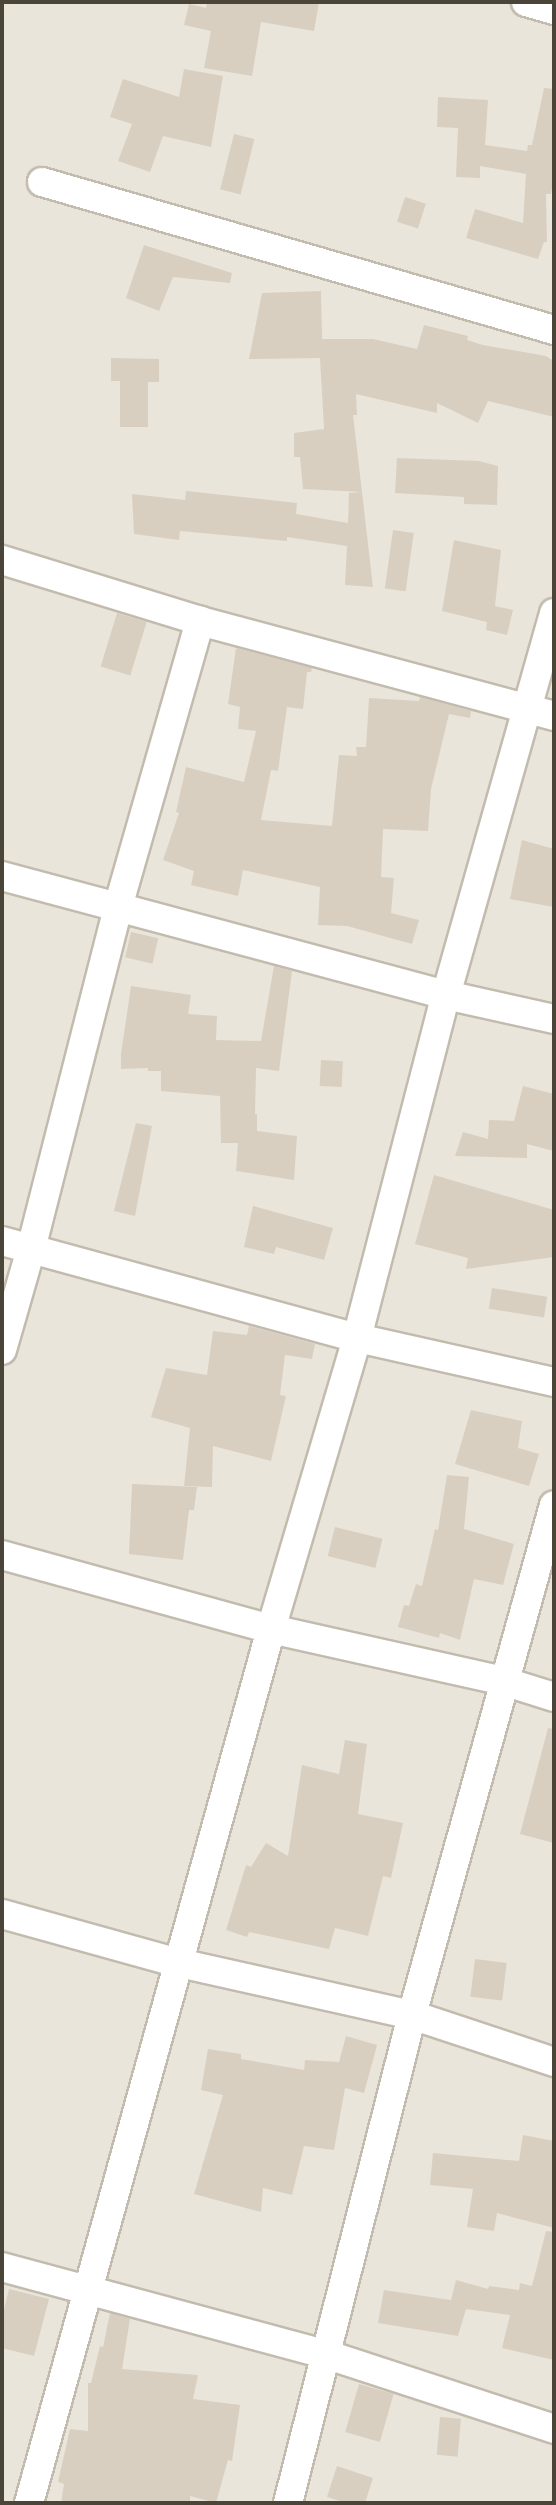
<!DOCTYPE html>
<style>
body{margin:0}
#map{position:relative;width:556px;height:2505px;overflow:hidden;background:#f6f3ec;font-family:Mulish,sans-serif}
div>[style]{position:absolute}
.residential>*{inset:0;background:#eae5da;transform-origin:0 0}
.building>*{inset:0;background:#d8cfc1;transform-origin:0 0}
.roads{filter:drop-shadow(2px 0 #c2bbae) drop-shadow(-2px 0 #c2bbae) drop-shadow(0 2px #c2bbae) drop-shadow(0 -2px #c2bbae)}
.street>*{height:28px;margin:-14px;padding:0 14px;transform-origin:14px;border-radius:14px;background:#fff}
span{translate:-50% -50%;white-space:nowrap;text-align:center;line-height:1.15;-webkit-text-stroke:5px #fff;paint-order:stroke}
.frame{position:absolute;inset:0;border:4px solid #4b4439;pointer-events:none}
</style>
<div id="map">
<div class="residential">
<i style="left:2px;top:2px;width:552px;height:2501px"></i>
</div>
<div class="building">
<i style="clip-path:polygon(207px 2px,319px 2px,314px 31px,261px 22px,252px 76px,204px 68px,211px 31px,184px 25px,189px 4px,206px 8px)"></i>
<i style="clip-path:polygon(184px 69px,223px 76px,211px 147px,163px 136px,150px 172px,118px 161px,132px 124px,110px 117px,123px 79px,179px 97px)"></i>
<i style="clip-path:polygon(544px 88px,554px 89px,554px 175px,551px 194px,546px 194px,547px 242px,544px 242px,538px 259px,466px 238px,475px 209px,523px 223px,526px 174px,480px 166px,480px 178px,456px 177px,458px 128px,437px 127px,438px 97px,488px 100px,485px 145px,527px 151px,528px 145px,532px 145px)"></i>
<i style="left:234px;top:134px;width:21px;height:57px;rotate:14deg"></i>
<i style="left:405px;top:197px;width:22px;height:26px;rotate:18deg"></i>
<i style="clip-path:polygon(144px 245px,232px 273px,230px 283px,173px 277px,159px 311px,126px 298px)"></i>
<i style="clip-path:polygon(321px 291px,322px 339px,373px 339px,417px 349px,424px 325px,468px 336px,467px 340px,483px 345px,546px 356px,554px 361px,554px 417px,488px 401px,478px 423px,437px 403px,437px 413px,356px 394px,357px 415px,353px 415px,362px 492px,303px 489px,300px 457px,294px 457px,294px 433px,324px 429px,320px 358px,249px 359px,262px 293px)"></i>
<i style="clip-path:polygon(111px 358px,159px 359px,159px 382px,148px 382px,148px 427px,120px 427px,120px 381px,111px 381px)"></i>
<i style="clip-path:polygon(397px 458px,479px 461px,498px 466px,497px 505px,464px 504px,464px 497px,395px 493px)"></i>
<i style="clip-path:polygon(186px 491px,297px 503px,296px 514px,348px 523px,349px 493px,362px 492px,373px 587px,345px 585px,347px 546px,287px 537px,287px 541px,180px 531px,179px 540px,134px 534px,132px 494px,185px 500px)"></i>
<i style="left:393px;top:530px;width:21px;height:59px;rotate:8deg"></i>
<i style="clip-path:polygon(454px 540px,501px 550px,495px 606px,513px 610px,507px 635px,486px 630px,487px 622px,442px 611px)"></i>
<i style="left:117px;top:613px;width:31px;height:56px;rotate:17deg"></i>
<i style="clip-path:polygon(236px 648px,312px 668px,311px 672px,307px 672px,303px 709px,287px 707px,278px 771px,271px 770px,261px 820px,332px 826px,339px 755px,357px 756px,356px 747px,366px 747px,369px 698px,419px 701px,420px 697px,471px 711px,470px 718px,449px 714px,431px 789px,428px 831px,383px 829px,381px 877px,394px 878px,391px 913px,419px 920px,412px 944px,347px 926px,318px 925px,320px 887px,243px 870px,238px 896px,191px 885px,194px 871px,163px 860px,179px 813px,176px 812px,186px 767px,244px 782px,256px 731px,238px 729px,240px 707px,228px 704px)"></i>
<i style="clip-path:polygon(522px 840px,554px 849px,554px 907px,510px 899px)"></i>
<i style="left:131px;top:932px;width:28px;height:26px;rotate:13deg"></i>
<i style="clip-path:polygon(274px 966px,292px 971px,279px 1071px,256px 1068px,255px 1114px,257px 1114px,257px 1131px,297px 1136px,294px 1180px,236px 1171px,238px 1143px,221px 1143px,220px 1096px,161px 1091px,161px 1071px,148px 1071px,148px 1068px,121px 1069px,121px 1054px,131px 986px,191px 995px,188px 1014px,217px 1016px,216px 1040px,261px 1041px)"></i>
<i style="left:321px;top:1060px;width:22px;height:26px;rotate:3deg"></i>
<i style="clip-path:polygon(523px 1086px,554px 1094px,554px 1151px,527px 1144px,527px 1158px,455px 1156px,463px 1132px,488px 1139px,489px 1120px,514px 1121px)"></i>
<i style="clip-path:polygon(136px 1123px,152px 1126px,135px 1216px,114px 1211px)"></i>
<i style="clip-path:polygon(434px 1175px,554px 1210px,554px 1257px,466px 1269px,468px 1258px,415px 1244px)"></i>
<i style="clip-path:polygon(253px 1206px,333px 1228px,324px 1260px,276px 1247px,274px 1254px,244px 1247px)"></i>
<i style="left:492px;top:1288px;width:56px;height:21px;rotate:9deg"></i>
<i style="clip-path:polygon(249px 1326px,315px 1344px,312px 1359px,285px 1355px,280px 1395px,286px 1396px,271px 1461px,213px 1446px,212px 1487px,184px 1486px,190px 1428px,151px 1417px,166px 1368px,207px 1375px,213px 1331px,247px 1335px)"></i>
<i style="clip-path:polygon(471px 1410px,522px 1421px,518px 1448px,539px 1454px,529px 1486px,455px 1464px)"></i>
<i style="clip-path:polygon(447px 1475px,469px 1477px,464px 1529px,514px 1544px,503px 1585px,474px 1579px,460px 1640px,440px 1633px,439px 1638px,398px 1627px,404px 1605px,409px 1606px,416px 1584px,422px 1586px,435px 1529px,438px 1530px)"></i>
<i style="clip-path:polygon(132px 1484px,197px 1487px,194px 1510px,189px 1510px,183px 1560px,129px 1554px)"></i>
<i style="left:335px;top:1527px;width:49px;height:30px;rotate:14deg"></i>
<i style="clip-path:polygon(548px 1728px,554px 1729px,554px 1843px,520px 1834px)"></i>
<i style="clip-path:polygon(345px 1740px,367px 1744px,358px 1814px,403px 1823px,391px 1878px,383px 1876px,368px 1936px,335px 1928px,329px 1949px,249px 1932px,247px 1937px,226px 1930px,246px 1865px,251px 1867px,266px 1843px,288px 1856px,302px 1765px,339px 1774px)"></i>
<i style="left:475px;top:1959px;width:32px;height:38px;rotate:7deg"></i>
<i style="clip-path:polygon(346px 2036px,377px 2045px,364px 2093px,345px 2088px,334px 2150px,304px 2146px,292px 2195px,263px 2188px,261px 2212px,194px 2194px,223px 2095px,201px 2090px,208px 2049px,241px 2054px,241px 2059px,304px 2070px,305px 2060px,339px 2062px)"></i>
<i style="clip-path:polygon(523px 2135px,554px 2141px,554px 2228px,497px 2213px,494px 2231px,467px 2227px,473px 2189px,430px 2185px,433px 2153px,519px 2161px)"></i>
<i style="clip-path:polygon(546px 2231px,554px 2232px,554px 2360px,502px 2348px,510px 2315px,466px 2309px,458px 2336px,378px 2323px,384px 2290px,451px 2300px,456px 2280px,488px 2289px,489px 2286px,519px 2290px,520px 2283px,532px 2286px)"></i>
<i style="clip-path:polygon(9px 2289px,49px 2299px,34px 2356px,2px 2348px,2px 2318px)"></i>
<i style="clip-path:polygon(110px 2313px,130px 2319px,122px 2369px,198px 2375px,193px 2399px,240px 2405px,232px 2461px,228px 2460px,216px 2503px,190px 2496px,190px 2503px,61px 2503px,64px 2484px,58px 2482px,70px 2429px,88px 2431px,88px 2383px,91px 2383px,100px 2346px,103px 2347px)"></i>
<i style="left:359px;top:2384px;width:36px;height:50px;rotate:16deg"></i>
<i style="left:440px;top:2417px;width:21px;height:38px;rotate:5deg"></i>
<i style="clip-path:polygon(337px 2466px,373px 2478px,365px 2503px,346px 2503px,327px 2497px)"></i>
</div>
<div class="roads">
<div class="street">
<i style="left:526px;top:2px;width:29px;rotate:16deg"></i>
<i style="left:42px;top:182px;width:533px;rotate:16.12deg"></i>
<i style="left:2px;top:560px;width:207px;rotate:17.1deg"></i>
<i style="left:200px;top:621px;width:367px;rotate:15deg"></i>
<i style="left:2px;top:876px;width:460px;rotate:15deg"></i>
<i style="left:446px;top:995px;width:111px;rotate:12.5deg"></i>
<i style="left:2px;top:1241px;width:368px;rotate:15.3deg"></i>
<i style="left:357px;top:1338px;width:202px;rotate:12.6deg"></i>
<i style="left:2px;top:1350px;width:105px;rotate:-74deg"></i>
<i style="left:31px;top:1249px;width:353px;rotate:-75.7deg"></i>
<i style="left:118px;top:907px;width:298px;rotate:-74deg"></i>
<i style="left:2px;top:1555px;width:279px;rotate:15.4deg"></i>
<i style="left:271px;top:1629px;width:238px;rotate:12.6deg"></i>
<i style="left:503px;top:1681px;width:53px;rotate:17.4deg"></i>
<i style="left:2px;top:1914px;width:184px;rotate:15.5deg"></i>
<i style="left:179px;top:1963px;width:239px;rotate:12.6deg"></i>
<i style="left:412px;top:2015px;width:150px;rotate:18.3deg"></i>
<i style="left:2px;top:2267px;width:338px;rotate:15.1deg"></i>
<i style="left:328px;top:2355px;width:238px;rotate:18.1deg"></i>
<i style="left:29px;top:2503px;width:907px;rotate:-74.52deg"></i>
<i style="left:271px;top:1629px;width:303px;rotate:-73.5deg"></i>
<i style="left:357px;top:1338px;width:354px;rotate:-75.5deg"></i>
<i style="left:446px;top:995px;width:397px;rotate:-74.2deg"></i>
<i style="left:288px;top:2503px;width:504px;rotate:-75.74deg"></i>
<i style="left:412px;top:2015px;width:529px;rotate:-74.44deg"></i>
</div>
</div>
<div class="frame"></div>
</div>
